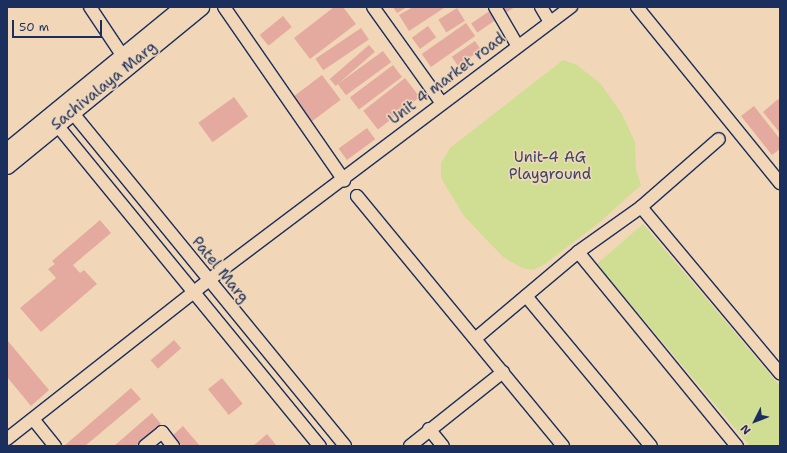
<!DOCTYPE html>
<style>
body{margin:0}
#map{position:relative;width:787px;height:453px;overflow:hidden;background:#f1d7b8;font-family:"Shantell Sans",sans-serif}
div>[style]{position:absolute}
.green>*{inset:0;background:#cfde92}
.building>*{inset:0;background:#e4aa9f;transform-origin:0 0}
.roads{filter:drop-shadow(1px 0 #1b2f5e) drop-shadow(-1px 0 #1b2f5e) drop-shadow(0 1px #1b2f5e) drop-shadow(0 -1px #1b2f5e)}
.minor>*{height:12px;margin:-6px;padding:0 6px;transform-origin:6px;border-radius:6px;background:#f1d7b8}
.major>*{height:15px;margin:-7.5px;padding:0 7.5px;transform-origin:7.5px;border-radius:7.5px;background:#f1d7b8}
span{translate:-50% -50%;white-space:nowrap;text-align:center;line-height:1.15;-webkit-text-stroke:3.5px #f1d7b8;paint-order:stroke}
.street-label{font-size:15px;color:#1b2f5e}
.park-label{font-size:15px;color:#364966}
.frame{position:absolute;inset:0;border:8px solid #1b2f5e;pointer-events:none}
.north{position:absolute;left:735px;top:401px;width:40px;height:40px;-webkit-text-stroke:3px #f1d7b8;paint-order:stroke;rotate:228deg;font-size:11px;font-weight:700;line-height:16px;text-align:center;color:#1b2f5e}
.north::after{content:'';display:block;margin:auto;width:14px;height:18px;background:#1b2f5e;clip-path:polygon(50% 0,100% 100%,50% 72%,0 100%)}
.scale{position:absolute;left:12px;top:20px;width:90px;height:18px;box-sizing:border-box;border:2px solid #1b2f5e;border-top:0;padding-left:5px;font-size:12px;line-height:14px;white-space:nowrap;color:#1b2f5e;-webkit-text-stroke:3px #f1d7b8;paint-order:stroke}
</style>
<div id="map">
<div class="green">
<i style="clip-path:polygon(563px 60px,577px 65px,601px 84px,622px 114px,635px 142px,636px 169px,641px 185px,600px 222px,545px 264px,533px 270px,522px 268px,503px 257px,464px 216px,441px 178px,441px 163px,450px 148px)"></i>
<i style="clip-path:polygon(643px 224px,780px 386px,780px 446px,750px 446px,597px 264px)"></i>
</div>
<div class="building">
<i style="clip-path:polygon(334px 7px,343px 7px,356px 24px,310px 59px,294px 38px)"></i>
<i style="clip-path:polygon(393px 7px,407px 7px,397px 13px)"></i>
<i style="clip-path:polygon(413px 7px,443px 7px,444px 8px,409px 31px,399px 15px)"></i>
<i style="clip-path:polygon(499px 7px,515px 7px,504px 14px)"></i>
<i style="left:457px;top:8px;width:15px;height:22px;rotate:58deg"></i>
<i style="left:491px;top:10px;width:11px;height:24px;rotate:56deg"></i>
<i style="left:283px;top:16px;width:14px;height:30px;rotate:51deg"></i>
<i style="left:466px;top:23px;width:16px;height:54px;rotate:55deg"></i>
<i style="left:428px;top:26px;width:14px;height:20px;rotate:54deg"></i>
<i style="left:361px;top:28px;width:14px;height:55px;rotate:56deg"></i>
<i style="left:475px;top:41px;width:11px;height:28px;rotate:56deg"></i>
<i style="left:369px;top:45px;width:9px;height:52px;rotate:49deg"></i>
<i style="left:383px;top:51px;width:14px;height:56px;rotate:54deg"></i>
<i style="left:393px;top:65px;width:15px;height:54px;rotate:53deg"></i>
<i style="left:322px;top:75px;width:31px;height:39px;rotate:53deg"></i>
<i style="left:405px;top:78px;width:24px;height:53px;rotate:52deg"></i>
<i style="left:234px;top:97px;width:24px;height:44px;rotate:54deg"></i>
<i style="clip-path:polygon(778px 99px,780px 102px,780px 133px,763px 112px)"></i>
<i style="clip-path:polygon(754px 106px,780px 139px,780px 149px,772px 155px,741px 116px)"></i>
<i style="left:367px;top:128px;width:14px;height:35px;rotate:54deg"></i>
<i style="clip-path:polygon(100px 220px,111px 233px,73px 265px,80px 273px,84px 270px,97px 284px,41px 332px,20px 308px,56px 278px,48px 269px,55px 264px,52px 261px)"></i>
<i style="clip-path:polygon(7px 340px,49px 390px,31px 406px,7px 377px)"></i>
<i style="left:174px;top:340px;width:11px;height:31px;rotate:49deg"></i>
<i style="left:222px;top:378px;width:33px;height:18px;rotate:51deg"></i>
<i style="clip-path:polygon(131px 388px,141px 399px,85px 446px,64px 446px)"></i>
<i style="clip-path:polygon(152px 413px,161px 424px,136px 446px,114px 446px)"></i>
<i style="clip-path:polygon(183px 426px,200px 446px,182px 446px,173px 435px)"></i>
<i style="clip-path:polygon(267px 434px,277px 446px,253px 446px)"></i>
</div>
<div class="roads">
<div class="minor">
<i style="left:90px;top:7px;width:58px;rotate:56.3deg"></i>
<i style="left:224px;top:7px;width:211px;rotate:55.3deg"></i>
<i style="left:373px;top:7px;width:117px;rotate:54.4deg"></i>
<i style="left:495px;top:7px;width:44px;rotate:59.9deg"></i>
<i style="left:541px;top:7px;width:17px;rotate:59deg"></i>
<i style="left:637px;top:7px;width:227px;rotate:50.9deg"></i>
<i style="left:67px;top:106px;width:439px;rotate:50.7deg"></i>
<i style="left:52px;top:119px;width:423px;rotate:50.7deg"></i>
<i style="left:357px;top:196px;width:324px;rotate:50.5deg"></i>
<i style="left:641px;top:207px;width:217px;rotate:50.1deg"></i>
<i style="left:578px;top:252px;width:251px;rotate:50.7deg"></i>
<i style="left:526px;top:296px;width:195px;rotate:50.2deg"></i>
<i style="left:476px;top:338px;width:133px;rotate:-40.1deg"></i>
<i style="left:578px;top:252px;width:77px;rotate:-35.5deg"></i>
<i style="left:641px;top:207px;width:103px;rotate:-41.1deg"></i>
<i style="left:33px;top:419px;width:35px;rotate:51deg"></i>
<i style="left:429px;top:429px;width:22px;rotate:51deg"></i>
<i style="left:7px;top:439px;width:275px;rotate:-38.2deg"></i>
<i style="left:223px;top:269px;width:436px;rotate:-37deg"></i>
<i style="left:145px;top:446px;width:22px;rotate:-39deg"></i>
<i style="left:162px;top:432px;width:18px;rotate:52deg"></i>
<i style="left:410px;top:446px;width:119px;rotate:-38.5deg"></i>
</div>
<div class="major">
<i style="left:7px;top:150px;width:226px;rotate:-39.3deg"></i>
<i style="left:7px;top:166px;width:251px;rotate:-39.3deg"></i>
</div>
</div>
<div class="street-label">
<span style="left:447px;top:79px;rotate:-37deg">Unit 4 market road</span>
<span style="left:104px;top:86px;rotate:-39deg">Sachivalaya Marg</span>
<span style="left:220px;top:270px;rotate:51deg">Patel Marg</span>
</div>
<div class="park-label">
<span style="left:550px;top:166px">Unit-4 AG<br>Playground</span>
</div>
<div class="frame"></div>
<div class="north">N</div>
<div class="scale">50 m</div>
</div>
